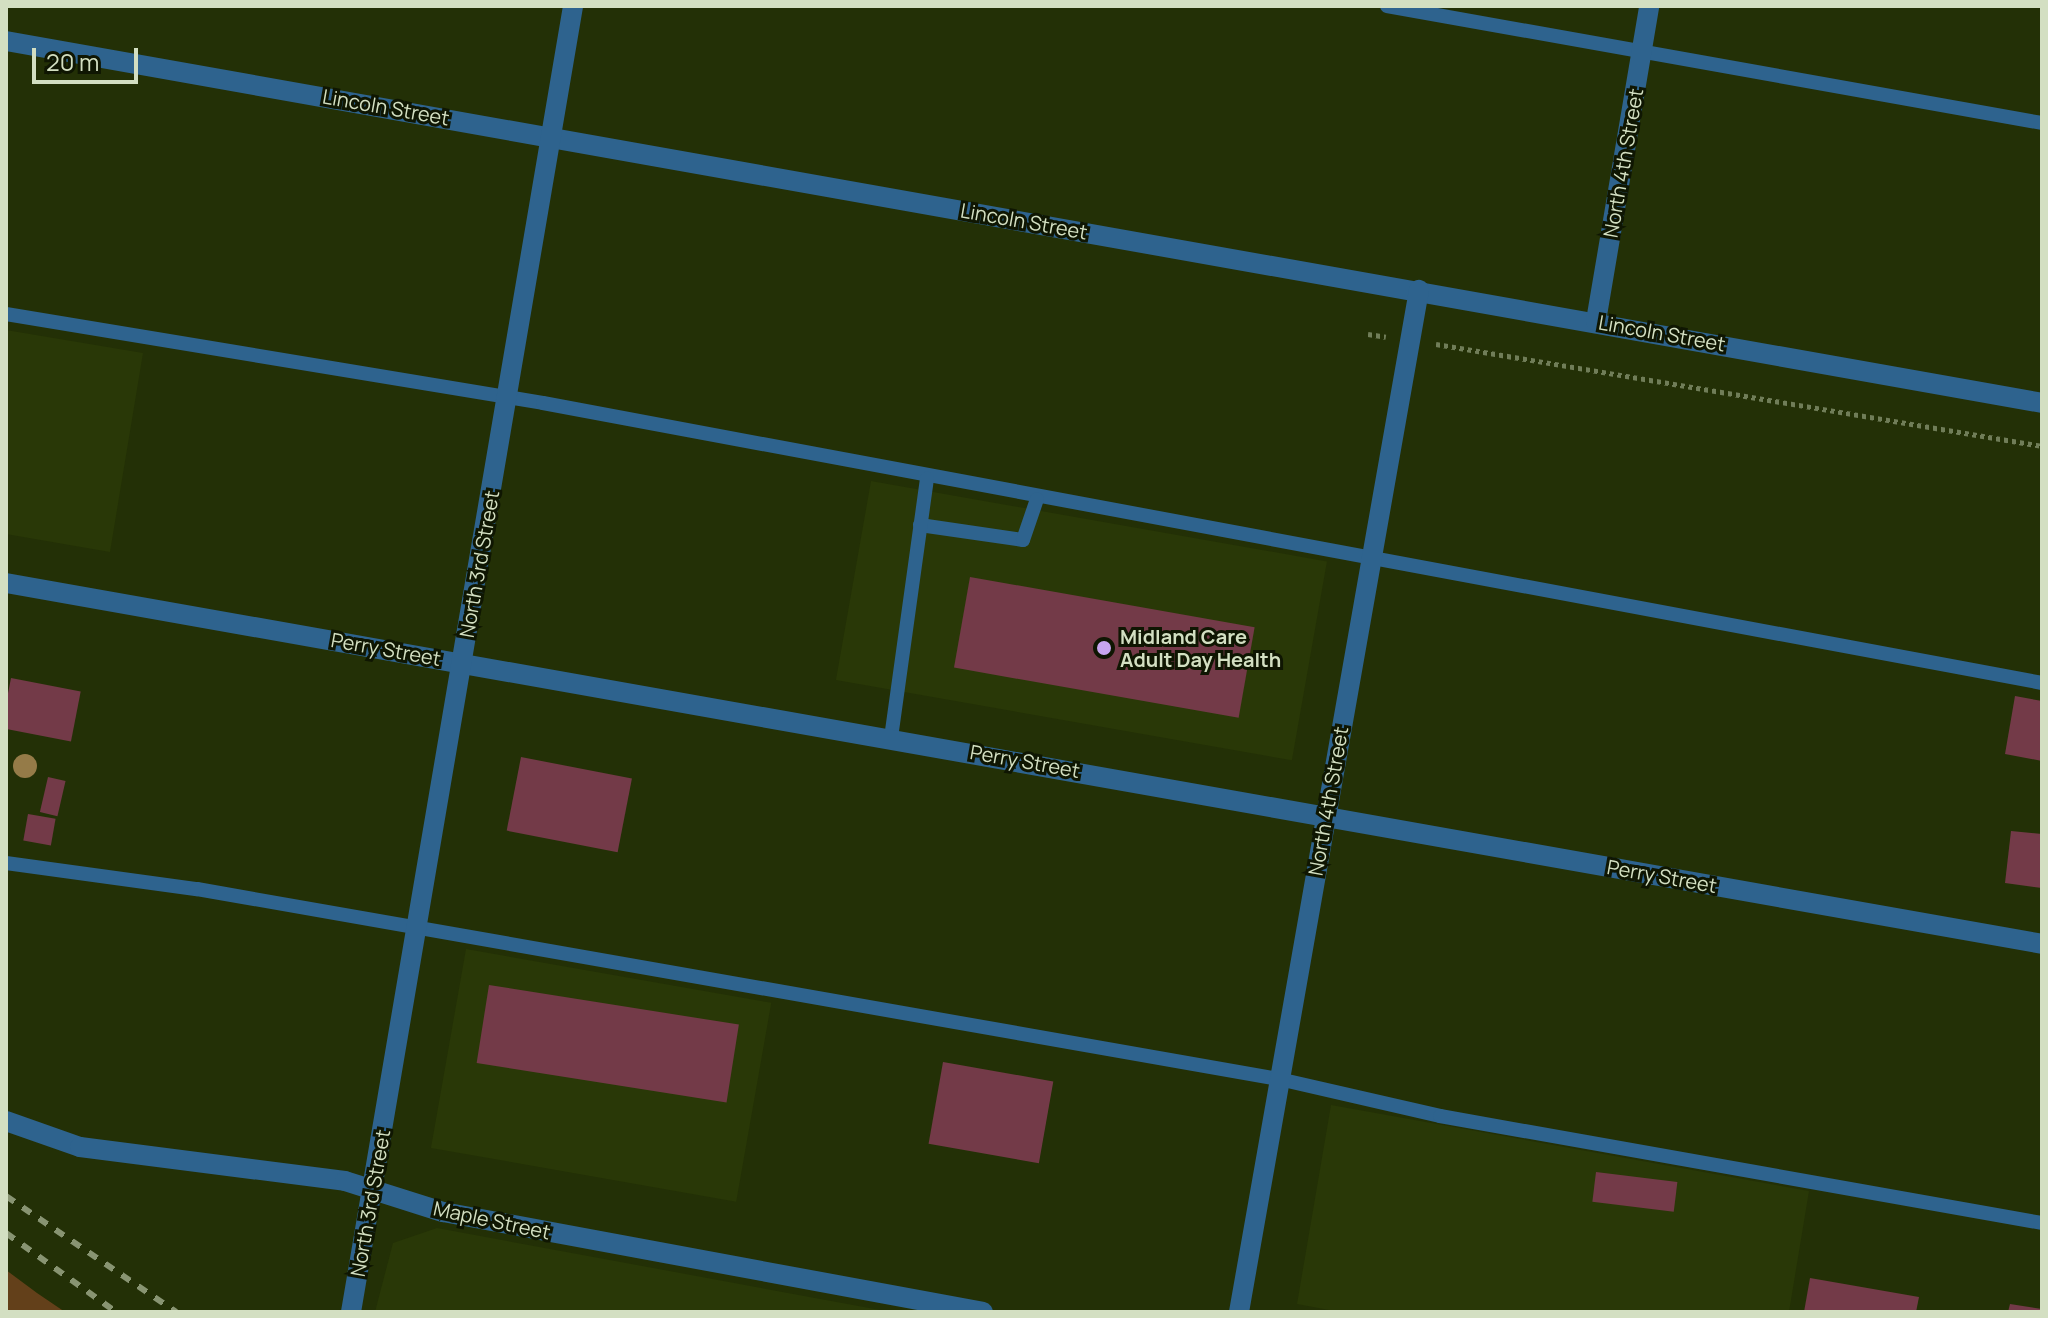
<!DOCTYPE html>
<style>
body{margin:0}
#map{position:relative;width:2048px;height:1318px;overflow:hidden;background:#233006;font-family:Manrope,sans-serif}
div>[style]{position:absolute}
.built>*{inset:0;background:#293807;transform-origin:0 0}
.green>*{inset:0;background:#63401a}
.building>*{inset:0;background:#733a48;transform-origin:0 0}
.path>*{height:5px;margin-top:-2.5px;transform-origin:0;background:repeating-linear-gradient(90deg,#707d58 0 4px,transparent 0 8px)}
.service>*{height:14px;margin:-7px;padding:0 7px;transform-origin:7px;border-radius:7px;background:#2e638e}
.minor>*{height:20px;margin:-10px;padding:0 10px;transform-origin:10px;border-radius:10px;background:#2e638e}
.rail>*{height:6px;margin-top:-3px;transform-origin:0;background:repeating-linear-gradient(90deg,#889472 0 10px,transparent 0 20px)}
.trees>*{width:24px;height:24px;margin:-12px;border-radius:50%;background:#957b48}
.dots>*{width:22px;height:22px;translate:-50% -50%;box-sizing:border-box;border:4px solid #0f1602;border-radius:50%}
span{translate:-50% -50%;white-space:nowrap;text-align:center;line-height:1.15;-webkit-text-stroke:6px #0f1602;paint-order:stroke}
.street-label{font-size:20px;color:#d3dfc2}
.poi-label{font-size:20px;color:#d3dfc2;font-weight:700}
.left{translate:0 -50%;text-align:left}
.frame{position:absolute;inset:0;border:8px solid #d3dfc2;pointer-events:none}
.scale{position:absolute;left:32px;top:48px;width:106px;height:36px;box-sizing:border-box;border:4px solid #d3dfc2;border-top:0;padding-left:10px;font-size:24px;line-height:28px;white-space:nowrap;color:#d3dfc2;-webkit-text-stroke:6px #0f1602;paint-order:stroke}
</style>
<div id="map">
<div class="built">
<i style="clip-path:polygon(6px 330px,143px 353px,110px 552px,6px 534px)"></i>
<i style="left:871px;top:481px;width:463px;height:202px;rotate:10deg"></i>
<i style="left:466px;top:949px;width:310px;height:202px;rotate:10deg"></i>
<i style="clip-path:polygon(1331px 1105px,1809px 1191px,1789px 1312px,1340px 1312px,1297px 1304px)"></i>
<i style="clip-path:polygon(437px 1228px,891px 1312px,375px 1312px,393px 1243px)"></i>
</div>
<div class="green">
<i style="clip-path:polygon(6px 1270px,37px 1293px,65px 1312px,6px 1312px)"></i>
</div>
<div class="building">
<i style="left:970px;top:577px;width:289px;height:92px;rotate:10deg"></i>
<i style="left:11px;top:678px;width:71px;height:51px;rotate:11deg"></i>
<i style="clip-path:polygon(2015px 696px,2042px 701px,2042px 761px,2005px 754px)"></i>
<i style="left:521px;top:757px;width:113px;height:75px;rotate:11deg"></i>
<i style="left:48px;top:777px;width:18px;height:36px;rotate:13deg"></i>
<i style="left:28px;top:814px;width:28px;height:27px;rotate:10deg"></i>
<i style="clip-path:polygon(2011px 831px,2042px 834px,2042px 888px,2005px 883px)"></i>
<i style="left:489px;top:985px;width:253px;height:79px;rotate:9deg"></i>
<i style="left:943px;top:1062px;width:112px;height:83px;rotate:10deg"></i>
<i style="left:1596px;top:1172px;width:82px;height:30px;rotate:7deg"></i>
<i style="clip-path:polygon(1810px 1278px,1919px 1297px,1916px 1312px,1804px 1312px)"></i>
<i style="clip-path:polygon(2010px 1304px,2042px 1309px,2042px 1312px,2008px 1312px)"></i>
</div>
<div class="path">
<i style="left:1368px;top:334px;width:18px;rotate:9deg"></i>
<i style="left:1436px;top:344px;width:615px;rotate:9.55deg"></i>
</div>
<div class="service">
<i style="left:1387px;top:6px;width:665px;rotate:10.13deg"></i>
<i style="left:6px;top:314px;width:544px;rotate:9.41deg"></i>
<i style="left:543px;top:403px;width:1525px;rotate:10.58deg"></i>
<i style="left:920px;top:525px;width:104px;rotate:8.3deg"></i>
<i style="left:1023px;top:540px;width:43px;rotate:-71.1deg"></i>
<i style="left:891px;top:738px;width:262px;rotate:-82.1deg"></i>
<i style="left:6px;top:863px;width:193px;rotate:7.8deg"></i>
<i style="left:197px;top:889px;width:1099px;rotate:9.96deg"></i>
<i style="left:1279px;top:1079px;width:165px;rotate:12.9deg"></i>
<i style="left:1440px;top:1116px;width:611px;rotate:10.08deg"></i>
</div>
<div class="minor">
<i style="left:6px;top:41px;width:2068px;rotate:10.08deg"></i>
<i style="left:1596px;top:321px;width:319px;rotate:-80.4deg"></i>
<i style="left:6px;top:583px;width:2068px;rotate:10.05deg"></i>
<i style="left:6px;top:1121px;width:78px;rotate:19.4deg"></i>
<i style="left:80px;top:1147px;width:267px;rotate:7.3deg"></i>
<i style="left:345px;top:1181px;width:103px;rotate:17.6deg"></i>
<i style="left:443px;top:1212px;width:549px;rotate:10.49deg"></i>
<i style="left:351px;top:1312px;width:1325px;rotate:-80.35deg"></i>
<i style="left:1239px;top:1312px;width:1038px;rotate:-80.01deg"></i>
</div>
<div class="rail">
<i style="left:6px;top:1196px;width:206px;rotate:34.3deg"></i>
<i style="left:6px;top:1233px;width:135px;rotate:35.7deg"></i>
</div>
<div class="trees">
<i style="left:25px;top:766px"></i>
</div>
<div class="dots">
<i style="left:1104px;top:648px;background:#c8a6ef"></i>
</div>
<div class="street-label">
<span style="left:386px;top:107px;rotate:10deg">Lincoln Street</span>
<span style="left:1623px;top:163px;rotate:-80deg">North 4th Street</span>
<span style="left:1024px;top:221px;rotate:10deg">Lincoln Street</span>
<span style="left:1662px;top:333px;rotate:10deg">Lincoln Street</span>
<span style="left:479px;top:564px;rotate:-80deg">North 3rd Street</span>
<span style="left:386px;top:649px;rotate:10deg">Perry Street</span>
<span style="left:1025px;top:761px;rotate:10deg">Perry Street</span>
<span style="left:1328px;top:801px;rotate:-80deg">North 4th Street</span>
<span style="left:1662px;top:876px;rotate:10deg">Perry Street</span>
<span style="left:370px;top:1203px;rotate:-80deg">North 3rd Street</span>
<span style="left:492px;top:1220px;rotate:12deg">Maple Street</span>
</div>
<div class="poi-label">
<span class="left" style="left:1120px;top:648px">Midland Care<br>Adult Day Health</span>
</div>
<div class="frame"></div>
<div class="scale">20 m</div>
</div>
